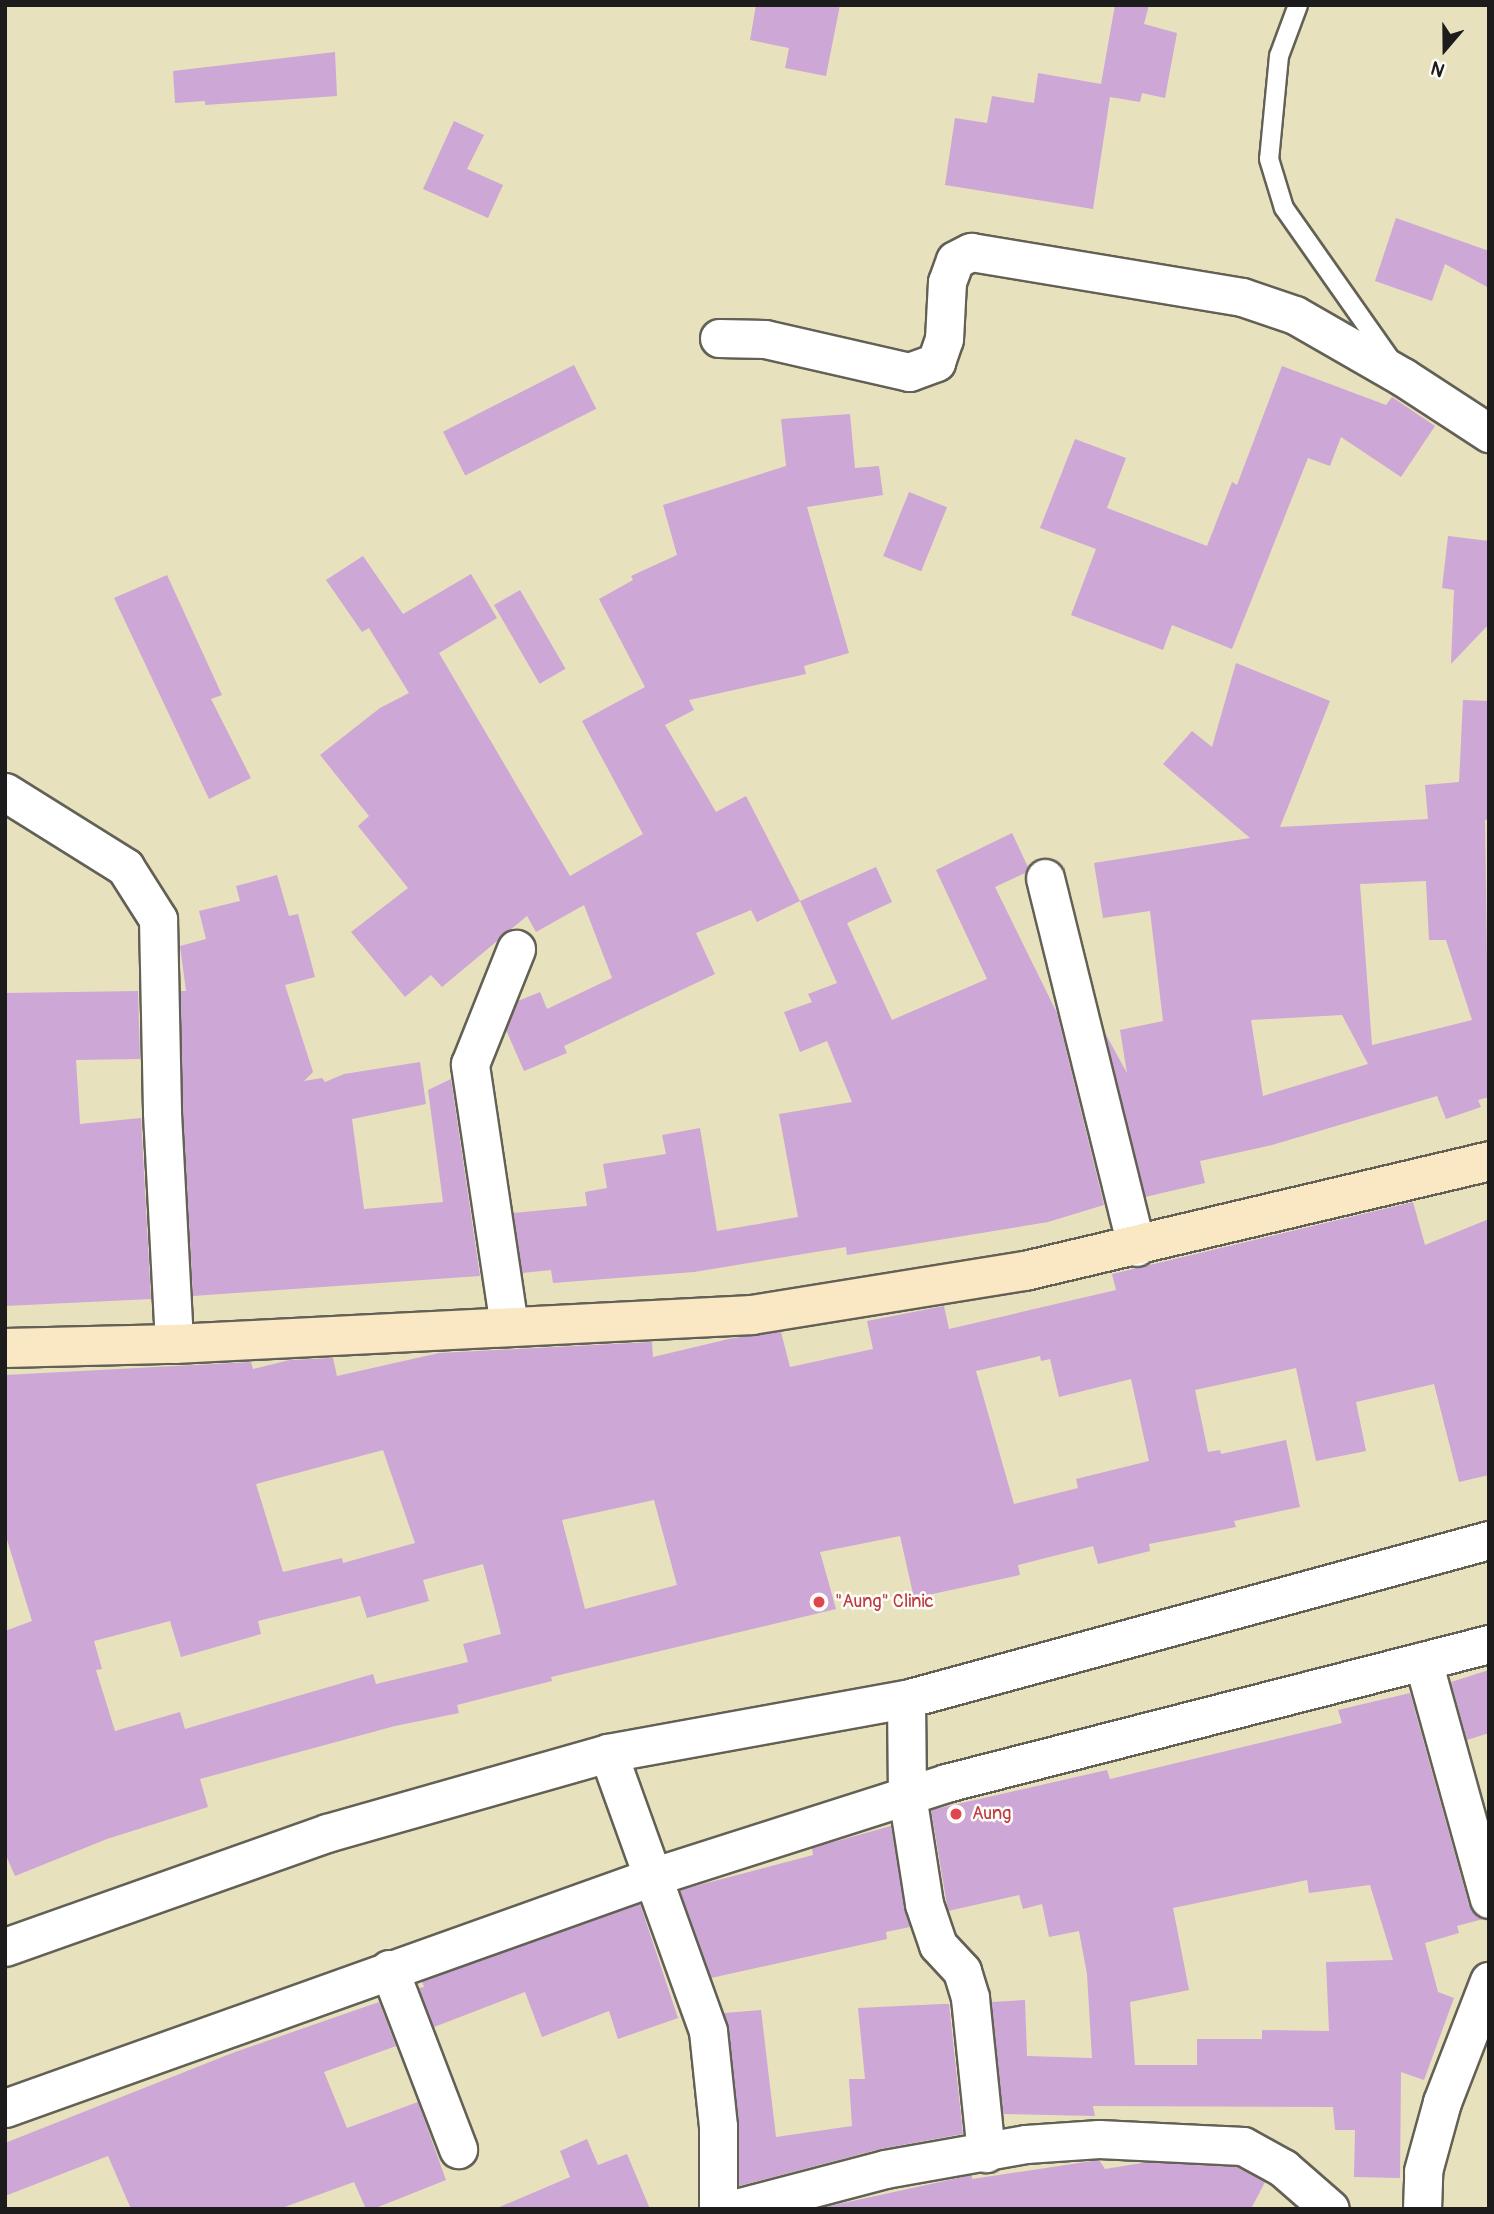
<!DOCTYPE html>
<style>
body{margin:0}
#map{position:relative;width:1494px;height:2214px;overflow:hidden;background:#e7e1be;font-family:Pangolin,sans-serif}
div>[style]{position:absolute}
.building>*{inset:0;background:#cda7d5;transform-origin:0 0}
.roads{filter:drop-shadow(2px 0 #636155) drop-shadow(-2px 0 #636155) drop-shadow(0 2px #636155) drop-shadow(0 -2px #636155)}
.lane>*{height:18px;margin:-9px;padding:0 9px;transform-origin:9px;border-radius:9px;background:#fff}
.street>*{height:37px;margin:-18.5px;padding:0 18.5px;transform-origin:18.5px;border-radius:18.5px;background:#fff}
.secondary>*{height:38px;margin:-19px;padding:0 19px;transform-origin:19px;border-radius:19px;background:#fae7c3}
.dots>*{width:19px;height:19px;translate:-50% -50%;box-sizing:border-box;border:4px solid #fdfcf7;border-radius:50%}
span{translate:-50% -50%;white-space:nowrap;text-align:center;line-height:1.15;-webkit-text-stroke:5px #fdfcf7;paint-order:stroke}
.health-label{font-size:18px;color:#be3a42}
.left{translate:0 -50%;text-align:left}
.frame{position:absolute;inset:0;border:7px solid #1c1c1c;pointer-events:none}
.north{position:absolute;left:1410px;top:14px;width:70px;height:70px;-webkit-text-stroke:5px #fdfcf7;paint-order:stroke;rotate:200deg;font-size:19px;font-weight:700;line-height:28px;text-align:center;color:#1c1c1c}
.north::after{content:'';display:block;margin:auto;width:24px;height:32px;background:#1c1c1c;clip-path:polygon(50% 0,100% 100%,50% 72%,0 100%)}
</style>
<div id="map">
<div class="building">
<i style="clip-path:polygon(756px 5px,840px 5px,826px 76px,785px 68px,789px 48px,750px 40px)"></i>
<i style="clip-path:polygon(1115px 5px,1149px 5px,1144px 24px,1177px 33px,1165px 98px,1142px 93px,1140px 102px,1110px 97px,1093px 209px,945px 185px,955px 118px,987px 123px,992px 96px,1034px 103px,1038px 73px,1101px 84px)"></i>
<i style="clip-path:polygon(335px 52px,337px 96px,205px 105px,205px 101px,175px 103px,173px 71px)"></i>
<i style="clip-path:polygon(454px 121px,484px 135px,467px 169px,503px 185px,488px 218px,423px 189px)"></i>
<i style="clip-path:polygon(1396px 218px,1489px 251px,1489px 288px,1445px 264px,1432px 301px,1375px 281px)"></i>
<i style="left:574px;top:365px;width:49px;height:147px;rotate:63deg"></i>
<i style="clip-path:polygon(1282px 366px,1386px 405px,1392px 397px,1435px 426px,1401px 477px,1341px 437px,1330px 466px,1308px 458px,1232px 649px,1172px 625px,1163px 650px,1071px 615px,1096px 549px,1040px 528px,1075px 439px,1126px 458px,1107px 508px,1207px 546px,1232px 482px,1237px 485px)"></i>
<i style="clip-path:polygon(850px 414px,855px 468px,879px 466px,883px 495px,807px 507px,849px 653px,804px 666px,806px 674px,689px 700px,694px 710px,665px 725px,716px 812px,746px 796px,800px 901px,757px 922px,751px 910px,696px 933px,715px 974px,564px 1046px,567px 1053px,524px 1071px,506px 1030px,518px 1001px,540px 992px,547px 1009px,612px 978px,584px 905px,536px 932px,527px 916px,442px 987px,431px 975px,405px 997px,351px 932px,408px 888px,358px 826px,369px 816px,320px 755px,380px 708px,409px 693px,369px 628px,362px 632px,326px 580px,363px 556px,403px 614px,471px 574px,497px 618px,439px 653px,570px 876px,643px 834px,582px 721px,645px 687px,599px 599px,633px 580px,631px 576px,677px 555px,663px 505px,786px 466px,781px 419px)"></i>
<i style="left:909px;top:492px;width:41px;height:69px;rotate:22deg"></i>
<i style="clip-path:polygon(1448px 536px,1489px 541px,1489px 624px,1451px 664px,1454px 590px,1442px 588px)"></i>
<i style="clip-path:polygon(167px 575px,222px 695px,211px 699px,251px 778px,209px 799px,114px 598px)"></i>
<i style="left:520px;top:590px;width:91px;height:30px;rotate:60deg"></i>
<i style="clip-path:polygon(evenodd,1236px 663px,1330px 701px,1280px 827px,1428px 819px,1425px 785px,1459px 782px,1463px 700px,1489px 701px,1489px 819px,1485px 820px,1489px 1097px,1478px 1100px,1481px 1107px,1446px 1119px,1437px 1096px,1272px 1145px,1200px 1161px,1205px 1183px,1145px 1197px,1105px 1033px,1127px 1073px,1120px 1030px,1163px 1021px,1150px 911px,1103px 918px,1094px 863px,1250px 838px,1163px 764px,1192px 731px,1212px 747px,1236px 663px,1426px 881px,1429px 940px,1446px 940px,1472px 1020px,1372px 1045px,1360px 884px,1426px 881px,1236px 663px,1342px 1015px,1368px 1064px,1263px 1096px,1251px 1020px,1342px 1015px)"></i>
<i style="clip-path:polygon(1012px 833px,1028px 867px,1025px 873px,995px 887px,1057px 1013px,1104px 1205px,1048px 1222px,847px 1255px,846px 1247px,694px 1272px,553px 1283px,551px 1270px,522px 1273px,513px 1213px,587px 1206px,585px 1192px,607px 1188px,603px 1164px,666px 1154px,662px 1135px,700px 1128px,717px 1231px,798px 1217px,779px 1114px,852px 1102px,827px 1041px,800px 1052px,784px 1012px,812px 1002px,808px 994px,837px 983px,800px 901px,876px 867px,892px 902px,847px 923px,892px 1020px,987px 979px,936px 870px)"></i>
<i style="clip-path:polygon(277px 875px,289px 916px,298px 914px,315px 977px,285px 985px,313px 1072px,304px 1081px,322px 1078px,325px 1082px,344px 1074px,420px 1062px,426px 1104px,352px 1119px,364px 1209px,443px 1202px,428px 1090px,451px 1079px,480px 1276px,193px 1296px,183px 1112px,180px 991px,186px 991px,180px 946px,206px 939px,199px 911px,240px 901px,236px 886px)"></i>
<i style="clip-path:polygon(138px 991px,140px 1059px,76px 1060px,80px 1124px,141px 1118px,151px 1299px,5px 1306px,5px 993px)"></i>
<i style="clip-path:polygon(evenodd,1413px 1202px,1425px 1245px,1489px 1219px,1489px 1475px,1459px 1482px,1434px 1384px,1356px 1402px,1366px 1451px,1316px 1461px,1296px 1368px,1195px 1390px,1208px 1452px,1220px 1450px,1221px 1454px,1286px 1440px,1300px 1507px,1234px 1521px,1236px 1527px,1149px 1544px,1150px 1551px,1098px 1564px,1093px 1546px,1018px 1565px,1020px 1575px,914px 1598px,900px 1536px,820px 1552px,836px 1609px,551px 1677px,552px 1681px,457px 1705px,459px 1713px,395px 1726px,200px 1779px,208px 1807px,107px 1839px,15px 1876px,5px 1853px,5px 1631px,32px 1621px,5px 1533px,5px 1375px,251px 1362px,253px 1369px,290px 1360px,333px 1358px,337px 1376px,439px 1353px,652px 1342px,653px 1357px,733px 1338px,781px 1332px,790px 1367px,873px 1349px,867px 1321px,944px 1306px,949px 1329px,1116px 1290px,1112px 1274px,1413px 1202px,1040px 1356px,1041px 1361px,1050px 1359px,1059px 1397px,1131px 1379px,1149px 1461px,1076px 1479px,1078px 1488px,1014px 1504px,976px 1371px,1040px 1356px,1413px 1202px,383px 1450px,415px 1543px,343px 1563px,342px 1558px,283px 1572px,256px 1484px,383px 1450px,1413px 1202px,654px 1500px,677px 1585px,585px 1609px,562px 1520px,654px 1500px,1413px 1202px,483px 1564px,501px 1634px,463px 1644px,468px 1662px,376px 1684px,373px 1674px,185px 1729px,180px 1712px,115px 1731px,96px 1670px,102px 1669px,94px 1641px,170px 1621px,181px 1657px,261px 1634px,258px 1621px,360px 1596px,367px 1618px,429px 1601px,423px 1580px,483px 1564px)"></i>
<i style="clip-path:polygon(1489px 1670px,1489px 1733px,1467px 1740px,1451px 1682px)"></i>
<i style="clip-path:polygon(evenodd,1410px 1693px,1469px 1905px,1483px 1919px,1457px 1926px,1459px 1933px,1425px 1943px,1438px 1992px,1454px 1998px,1424px 2080px,1401px 2072px,1400px 2178px,1354px 2177px,1355px 2130px,1335px 2130px,1333px 2107px,1093px 2106px,1095px 2116px,1003px 2114px,991px 2002px,1025px 2000px,1027px 2056px,1092px 2058px,1087px 1974px,1079px 1931px,1049px 1937px,1042px 1904px,1023px 1909px,1019px 1895px,948px 1911px,931px 1810px,1107px 1770px,1110px 1779px,1342px 1723px,1338px 1710px,1410px 1693px,1307px 1880px,1309px 1893px,1370px 1885px,1393px 1960px,1326px 1962px,1329px 2031px,1262px 2030px,1262px 2039px,1197px 2039px,1197px 2065px,1135px 2065px,1130px 2002px,1189px 1990px,1173px 1908px,1307px 1880px)"></i>
<i style="clip-path:polygon(891px 1826px,910px 1927px,886px 1932px,887px 1939px,711px 1978px,680px 1890px,813px 1855px,812px 1848px)"></i>
<i style="clip-path:polygon(640px 1904px,678px 2018px,618px 2039px,609px 2011px,542px 2037px,525px 1992px,434px 2027px,419px 1988px,424px 1987px,422px 1981px)"></i>
<i style="clip-path:polygon(379px 2002px,396px 2046px,324px 2072px,347px 2128px,418px 2102px,446px 2180px,373px 2209px,366px 2209px,354px 2182px,279px 2209px,131px 2209px,108px 2156px,5px 2196px,5px 2143px,235px 2052px)"></i>
<i style="clip-path:polygon(942px 2004px,949px 2004px,963px 2134px,880px 2149px,739px 2186px,739px 2124px,724px 2013px,761px 2010px,776px 2137px,852px 2126px,849px 2079px,865px 2079px,858px 2008px)"></i>
<i style="clip-path:polygon(587px 2139px,598px 2165px,627px 2154px,650px 2209px,495px 2209px,570px 2177px,560px 2151px)"></i>
<i style="clip-path:polygon(1099px 2160px,1105px 2169px,1148px 2162px,1237px 2167px,1265px 2182px,1251px 2209px,816px 2209px,972px 2175px,972px 2179px)"></i>
</div>
<div class="roads">
<div class="lane">
<i style="left:1298px;top:5px;width:54px;rotate:110.4deg"></i>
<i style="left:1279px;top:56px;width:103px;rotate:95.5deg"></i>
<i style="left:1269px;top:159px;width:51px;rotate:73deg"></i>
<i style="left:1284px;top:208px;width:186px;rotate:54.9deg"></i>
</div>
<div class="street">
<i style="left:719px;top:338px;width:46px;rotate:1.2deg"></i>
<i style="left:765px;top:339px;width:148px;rotate:12.9deg"></i>
<i style="left:909px;top:372px;width:29px;rotate:-20deg"></i>
<i style="left:936px;top:362px;width:24px;rotate:-71deg"></i>
<i style="left:944px;top:339px;width:57px;rotate:-87deg"></i>
<i style="left:947px;top:282px;width:23px;rotate:-70deg"></i>
<i style="left:955px;top:260px;width:18px;rotate:-27deg"></i>
<i style="left:971px;top:252px;width:275px;rotate:9.4deg"></i>
<i style="left:1242px;top:297px;width:56px;rotate:18.8deg"></i>
<i style="left:1295px;top:315px;width:125px;rotate:29.9deg"></i>
<i style="left:1403px;top:377px;width:103px;rotate:33.1deg"></i>
<i style="left:5px;top:792px;width:142px;rotate:32deg"></i>
<i style="left:125px;top:867px;width:62px;rotate:57.6deg"></i>
<i style="left:158px;top:919px;width:194px;rotate:88.8deg"></i>
<i style="left:162px;top:1113px;width:231px;rotate:87deg"></i>
<i style="left:1045px;top:878px;width:380px;rotate:76.1deg"></i>
<i style="left:509px;top:1326px;width:265px;rotate:-98.5deg"></i>
<i style="left:470px;top:1064px;width:124px;rotate:-68.2deg"></i>
<i style="left:1423px;top:1661px;width:247px;rotate:74.5deg"></i>
<i style="left:906px;top:1699px;width:96px;rotate:89.4deg"></i>
<i style="left:907px;top:1795px;width:110px;rotate:81.1deg"></i>
<i style="left:924px;top:1904px;width:43px;rotate:71.1deg"></i>
<i style="left:938px;top:1945px;width:35px;rotate:47deg"></i>
<i style="left:962px;top:1971px;width:28px;rotate:73deg"></i>
<i style="left:970px;top:1998px;width:156px;rotate:84.1deg"></i>
<i style="left:608px;top:1753px;width:295px;rotate:70.2deg"></i>
<i style="left:708px;top:2031px;width:96px;rotate:84deg"></i>
<i style="left:718px;top:2126px;width:83px;rotate:90deg"></i>
<i style="left:5px;top:1947px;width:342px;rotate:-19.5deg"></i>
<i style="left:327px;top:1833px;width:292px;rotate:-15.9deg"></i>
<i style="left:608px;top:1753px;width:303px;rotate:-10.3deg"></i>
<i style="left:906px;top:1699px;width:604px;rotate:-15.26deg"></i>
<i style="left:389px;top:1969px;width:193px;rotate:69deg"></i>
<i style="left:5px;top:2108px;width:687px;rotate:-19.65deg"></i>
<i style="left:652px;top:1877px;width:309px;rotate:-17.7deg"></i>
<i style="left:946px;top:1783px;width:561px;rotate:-14.36deg"></i>
<i style="left:733px;top:2209px;width:157px;rotate:-14.7deg"></i>
<i style="left:885px;top:2169px;width:143px;rotate:-10.1deg"></i>
<i style="left:1026px;top:2144px;width:73px;rotate:-3.9deg"></i>
<i style="left:1099px;top:2139px;width:144px;rotate:2.8deg"></i>
<i style="left:1243px;top:2146px;width:46px;rotate:28.8deg"></i>
<i style="left:1283px;top:2168px;width:62px;rotate:41.1deg"></i>
<i style="left:1422px;top:2209px;width:38px;rotate:-88deg"></i>
<i style="left:1423px;top:2171px;width:72px;rotate:-74.6deg"></i>
<i style="left:1442px;top:2102px;width:130px;rotate:-68.8deg"></i>
</div>
<div class="secondary">
<i style="left:5px;top:1348px;width:169px;rotate:-1.4deg"></i>
<i style="left:174px;top:1344px;width:579px;rotate:-2.87deg"></i>
<i style="left:752px;top:1315px;width:277px;rotate:-9.2deg"></i>
<i style="left:1025px;top:1271px;width:477px;rotate:-13.3deg"></i>
</div>
</div>
<div class="dots">
<i style="left:819px;top:1602px;background:#e0444e"></i>
<i style="left:956px;top:1814px;background:#e0444e"></i>
</div>
<div class="health-label">
<span class="left" style="left:835px;top:1602px">"Aung" Clinic</span>
<span class="left" style="left:972px;top:1814px">Aung</span>
</div>
<div class="frame"></div>
<div class="north">N</div>
</div>
